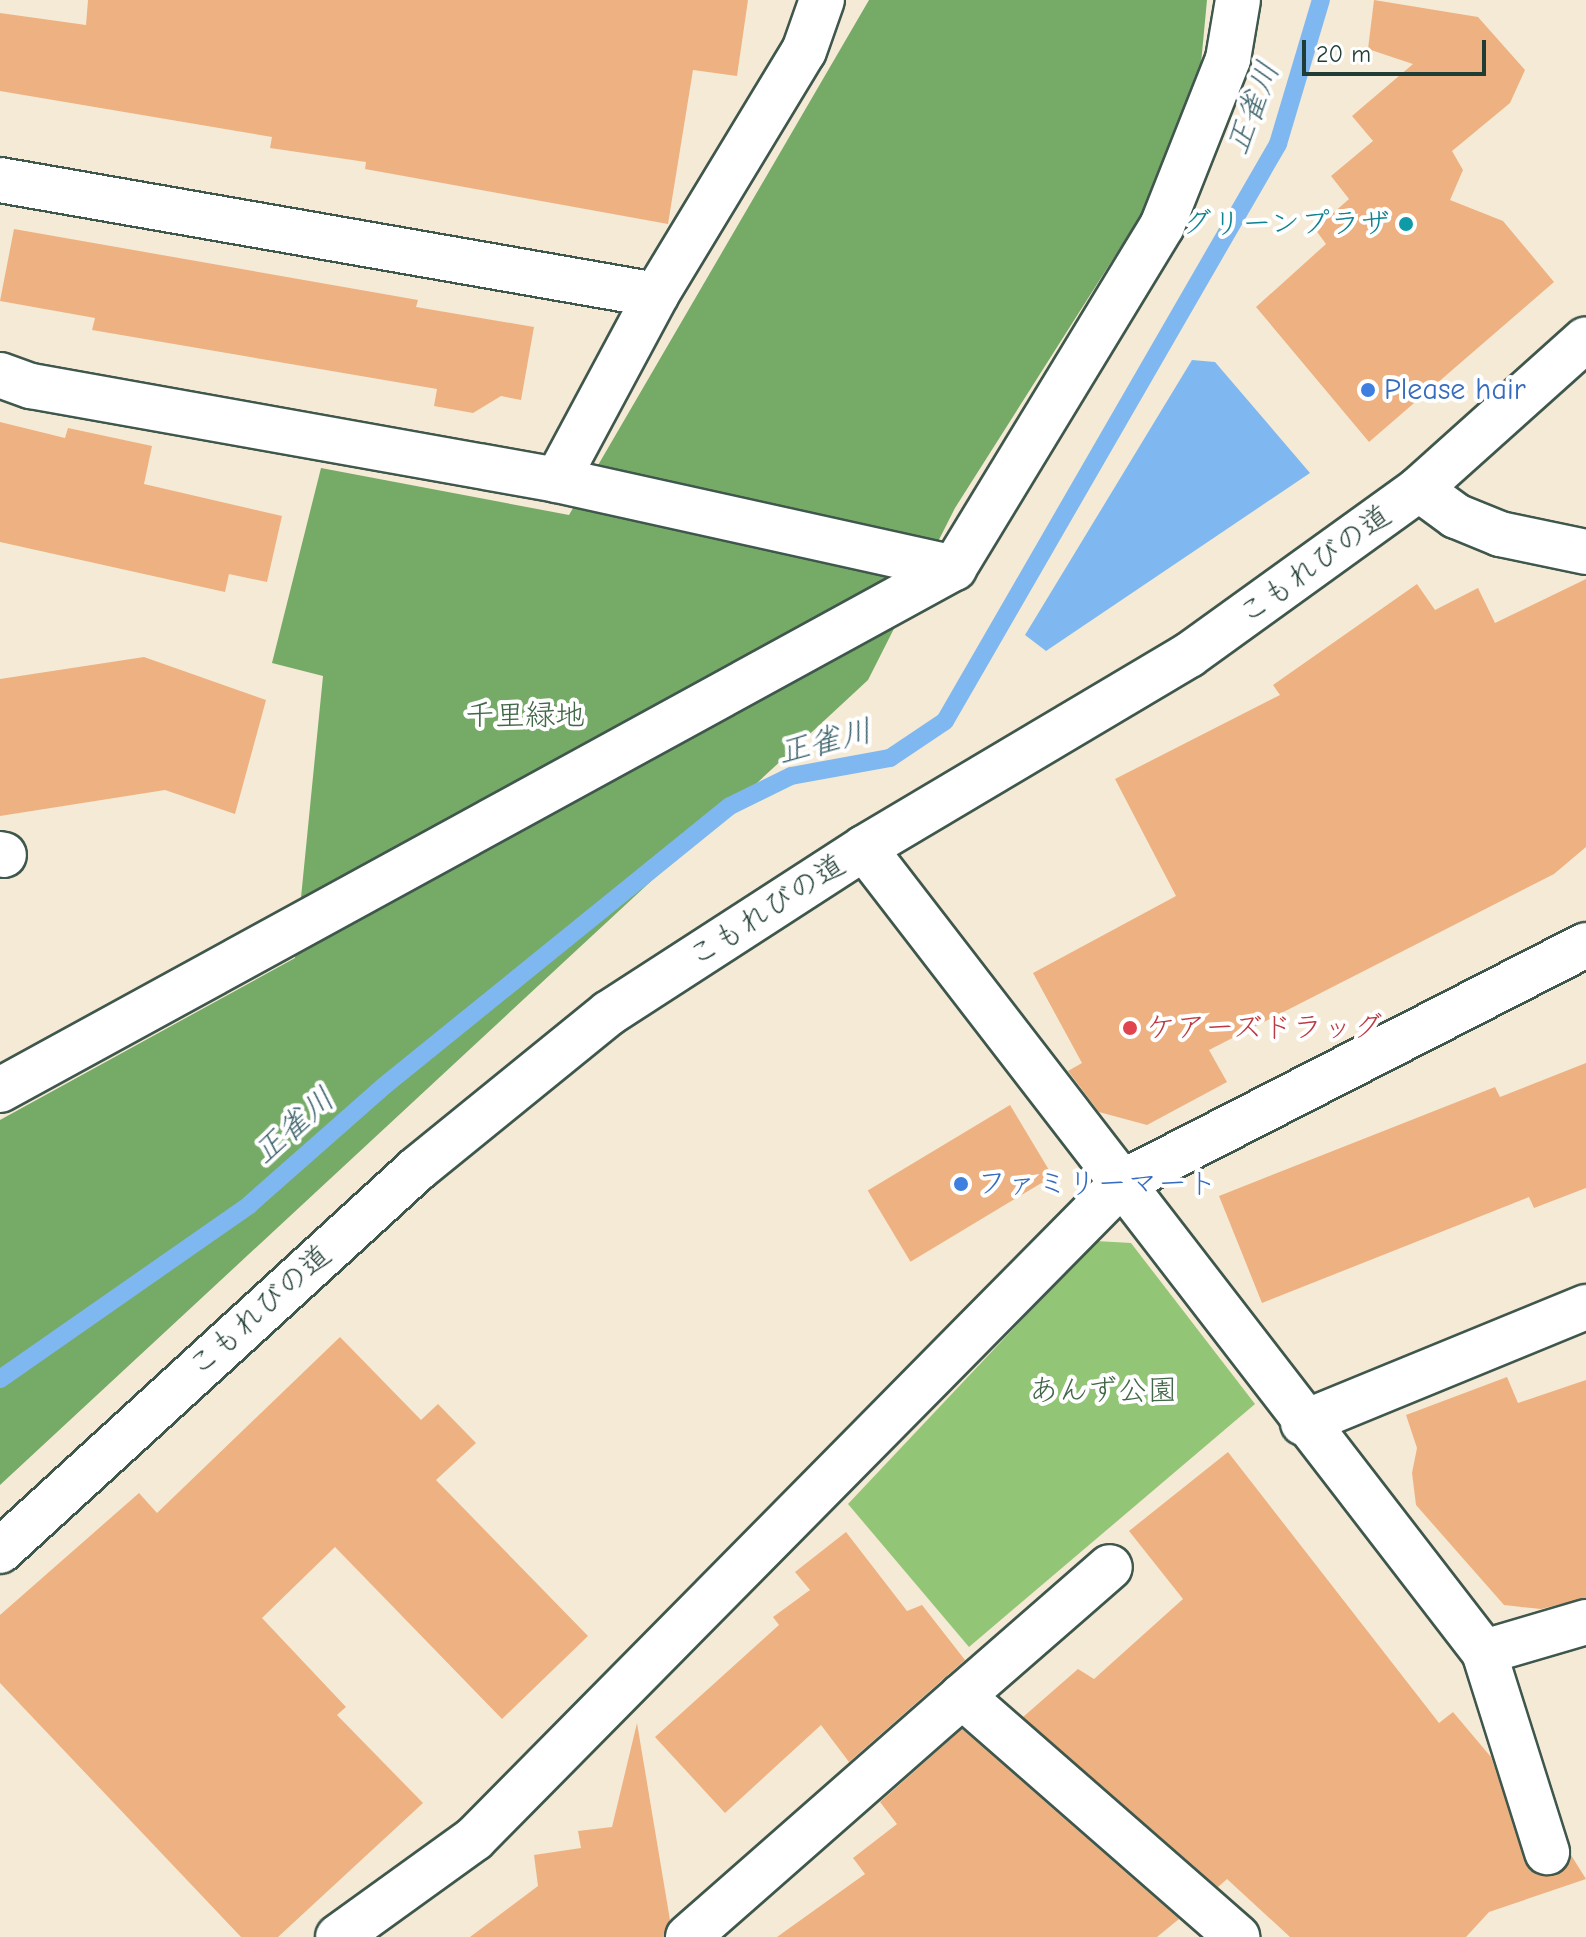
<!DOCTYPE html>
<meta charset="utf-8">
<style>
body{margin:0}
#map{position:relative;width:1586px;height:1937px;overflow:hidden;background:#f5ead5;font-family:"Comic Neue","Klee One",sans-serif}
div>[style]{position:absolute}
.green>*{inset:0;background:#93c576}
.forest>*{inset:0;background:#76aa67}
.water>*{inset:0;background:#7fb8f0}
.stream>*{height:18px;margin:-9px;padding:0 9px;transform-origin:9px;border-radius:9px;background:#7fb8f0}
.building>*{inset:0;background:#eeb282;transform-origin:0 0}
.roads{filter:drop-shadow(2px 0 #3f574c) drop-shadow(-2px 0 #3f574c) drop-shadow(0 2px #3f574c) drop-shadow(0 -2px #3f574c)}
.minor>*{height:44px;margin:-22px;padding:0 22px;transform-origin:22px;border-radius:22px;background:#fff}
.tertiary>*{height:44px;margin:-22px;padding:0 22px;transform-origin:22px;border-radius:22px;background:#fff}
.dots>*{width:22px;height:22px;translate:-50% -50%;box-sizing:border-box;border:4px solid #fff;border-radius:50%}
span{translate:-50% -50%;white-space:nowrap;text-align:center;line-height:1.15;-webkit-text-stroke:8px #fff;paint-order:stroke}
.culture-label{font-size:30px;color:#0d838f}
.right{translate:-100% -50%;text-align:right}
.shop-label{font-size:30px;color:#366cbe}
.left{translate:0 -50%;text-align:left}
.street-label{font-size:30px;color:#1f3d34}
.park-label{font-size:30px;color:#426648}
.health-label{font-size:30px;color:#be3a42}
.water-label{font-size:32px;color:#3c626c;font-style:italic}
.scale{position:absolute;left:1302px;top:40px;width:184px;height:36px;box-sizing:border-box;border:4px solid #1f3d34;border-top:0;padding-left:10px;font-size:24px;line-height:28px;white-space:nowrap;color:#1f3d34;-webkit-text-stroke:6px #fff;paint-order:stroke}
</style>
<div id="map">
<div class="green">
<i style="clip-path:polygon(1096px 1241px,1131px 1243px,1255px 1404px,969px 1647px,848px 1504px)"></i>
</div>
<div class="forest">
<i style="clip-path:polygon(869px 0,1207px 0,1200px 74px,1151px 199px,955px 508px,868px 680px,0 1485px,0 1120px,295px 958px,323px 676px,272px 663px,321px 468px,569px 515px)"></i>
</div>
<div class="water">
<i style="clip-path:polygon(1192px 360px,1215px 362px,1310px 473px,1046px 651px,1025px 635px)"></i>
</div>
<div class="stream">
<i style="left:0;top:1379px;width:304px;rotate:-34.9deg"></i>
<i style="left:249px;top:1205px;width:180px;rotate:-41.4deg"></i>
<i style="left:384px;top:1086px;width:445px;rotate:-39deg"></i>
<i style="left:730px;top:806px;width:68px;rotate:-26.2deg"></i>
<i style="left:791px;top:776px;width:101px;rotate:-10.3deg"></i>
<i style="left:890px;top:758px;width:66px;rotate:-33.9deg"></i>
<i style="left:945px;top:721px;width:666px;rotate:-60.01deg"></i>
<i style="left:1278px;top:144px;width:150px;rotate:-73.4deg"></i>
</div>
<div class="building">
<i style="clip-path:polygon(88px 0,748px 0,737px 76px,693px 70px,668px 224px,365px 169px,366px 162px,270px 148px,272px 137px,0 91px,0 13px,86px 25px)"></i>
<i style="clip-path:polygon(1374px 0,1478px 17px,1525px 70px,1510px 103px,1452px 151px,1463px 170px,1450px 200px,1503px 221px,1554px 282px,1369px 442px,1256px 307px,1326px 244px,1315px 229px,1349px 199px,1331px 176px,1373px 141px,1352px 116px,1413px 64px,1368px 49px)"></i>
<i style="clip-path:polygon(14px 229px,418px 300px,416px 307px,534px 327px,521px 400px,501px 396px,473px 413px,434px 406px,437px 389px,92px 330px,95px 318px,0 301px)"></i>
<i style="clip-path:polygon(0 422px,65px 438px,68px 428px,152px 446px,144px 484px,282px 516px,267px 582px,229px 574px,225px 592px,0 542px)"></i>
<i style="clip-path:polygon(1586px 579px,1586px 847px,1554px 874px,1209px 1050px,1227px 1082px,1147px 1125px,1099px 1112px,1068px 1071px,1082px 1063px,1033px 973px,1176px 896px,1115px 779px,1280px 695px,1273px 685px,1417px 584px,1435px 610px,1478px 588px,1495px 623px)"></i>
<i style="clip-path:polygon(144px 657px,266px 700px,235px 814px,165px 790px,0 816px,0 679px)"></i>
<i style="clip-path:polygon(1586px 1063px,1586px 1188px,1534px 1208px,1529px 1197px,1262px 1303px,1219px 1196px,1495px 1087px,1500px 1097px)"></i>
<i style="left:1010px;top:1105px;width:83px;height:166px;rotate:59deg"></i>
<i style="clip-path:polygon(340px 1337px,421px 1420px,438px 1404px,476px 1443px,436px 1480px,588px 1636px,502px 1719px,335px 1547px,262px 1618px,346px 1707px,337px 1715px,423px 1803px,278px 1937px,241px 1937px,0 1683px,0 1615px,139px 1493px,157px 1513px)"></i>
<i style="clip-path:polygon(1507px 1377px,1518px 1403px,1586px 1380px,1586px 1598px,1541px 1609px,1504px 1605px,1416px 1505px,1412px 1473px,1417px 1448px,1406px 1415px)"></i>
<i style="clip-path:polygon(1228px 1452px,1439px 1723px,1453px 1712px,1491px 1757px,1530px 1870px,1555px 1876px,1571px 1855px,1586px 1879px,1489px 1912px,1466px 1937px,1290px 1937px,1227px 1879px,1218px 1887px,1023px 1717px,1078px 1669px,1094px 1679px,1183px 1599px,1129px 1531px)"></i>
<i style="clip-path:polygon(846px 1532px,907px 1611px,922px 1605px,965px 1660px,849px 1762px,821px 1725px,725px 1813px,655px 1737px,779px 1625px,773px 1617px,810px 1590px,795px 1572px)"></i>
<i style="clip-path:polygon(637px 1723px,670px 1920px,664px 1937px,470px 1937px,538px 1886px,534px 1855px,581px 1848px,578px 1831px,612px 1827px)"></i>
<i style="clip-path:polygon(962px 1729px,1179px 1919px,1157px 1937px,777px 1937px,865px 1874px,853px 1858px,897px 1824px,880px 1802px)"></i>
</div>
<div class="roads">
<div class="minor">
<i style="left:0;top:180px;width:666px;rotate:9.94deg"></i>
<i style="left:0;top:375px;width:33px;rotate:20deg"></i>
<i style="left:31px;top:386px;width:534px;rotate:10.13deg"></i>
<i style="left:557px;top:480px;width:210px;rotate:-61.8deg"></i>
<i style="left:656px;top:295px;width:285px;rotate:-58.8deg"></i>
<i style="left:804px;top:51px;width:54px;rotate:-70.6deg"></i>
<i style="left:557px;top:480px;width:407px;rotate:12.5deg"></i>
<i style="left:1419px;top:489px;width:46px;rotate:36.1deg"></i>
<i style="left:1456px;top:516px;width:48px;rotate:22.2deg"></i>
<i style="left:1500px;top:534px;width:88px;rotate:11.8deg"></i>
<i style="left:864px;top:848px;width:1015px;rotate:52.36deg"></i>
<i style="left:1484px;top:1652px;width:210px;rotate:72.5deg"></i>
<i style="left:0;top:854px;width:4px;rotate:14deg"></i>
<i style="left:0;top:1090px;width:1087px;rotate:-28.69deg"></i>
<i style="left:954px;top:568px;width:400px;rotate:-58.7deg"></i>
<i style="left:1162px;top:226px;width:180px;rotate:-68.4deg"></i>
<i style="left:1228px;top:59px;width:60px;rotate:-80.4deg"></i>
<i style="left:1303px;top:1423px;width:306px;rotate:-22.3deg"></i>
<i style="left:1484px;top:1652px;width:106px;rotate:-16.4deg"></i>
<i style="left:962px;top:1696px;width:196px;rotate:-41.1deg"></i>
<i style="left:338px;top:1937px;width:168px;rotate:-35.8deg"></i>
<i style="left:474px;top:1839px;width:923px;rotate:-45.35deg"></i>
<i style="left:1123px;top:1182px;width:520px;rotate:-27.11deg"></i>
<i style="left:688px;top:1937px;width:365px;rotate:-41.3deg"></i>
<i style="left:962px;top:1696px;width:366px;rotate:41.2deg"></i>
</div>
<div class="tertiary">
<i style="left:0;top:1551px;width:566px;rotate:-42.49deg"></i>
<i style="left:417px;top:1169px;width:247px;rotate:-39.1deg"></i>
<i style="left:609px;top:1013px;width:304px;rotate:-32.9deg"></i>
<i style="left:864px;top:848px;width:378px;rotate:-30.7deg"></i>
<i style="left:1189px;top:655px;width:284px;rotate:-35.8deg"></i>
<i style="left:1419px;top:489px;width:224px;rotate:-41.9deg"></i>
</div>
</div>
<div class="dots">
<i style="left:1406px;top:224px;background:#0f9aa8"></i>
<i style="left:1368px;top:390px;background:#3f7fe0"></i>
<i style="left:1130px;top:1028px;background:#e0444e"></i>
<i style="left:961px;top:1184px;background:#3f7fe0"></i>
</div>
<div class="culture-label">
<span class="right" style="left:1390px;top:224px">グリーンプラザ</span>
</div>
<div class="shop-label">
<span class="left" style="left:1384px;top:390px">Please hair</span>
<span class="left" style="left:977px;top:1184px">ファミリーマート</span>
</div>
<div class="street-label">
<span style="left:1315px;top:565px;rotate:-36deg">こもれびの道</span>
<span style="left:767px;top:911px;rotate:-33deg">こもれびの道</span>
<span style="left:260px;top:1311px;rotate:-42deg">こもれびの道</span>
</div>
<div class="park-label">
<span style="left:525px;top:716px">千里緑地</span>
<span style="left:1103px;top:1391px">あんず公園</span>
</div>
<div class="health-label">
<span class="left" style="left:1146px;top:1028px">ケアーズドラッグ</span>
</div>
<div class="water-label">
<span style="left:1253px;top:108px;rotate:-69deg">正雀川</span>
<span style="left:825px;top:742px;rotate:-14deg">正雀川</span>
<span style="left:294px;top:1126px;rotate:-41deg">正雀川</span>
</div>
<div class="scale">20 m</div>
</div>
